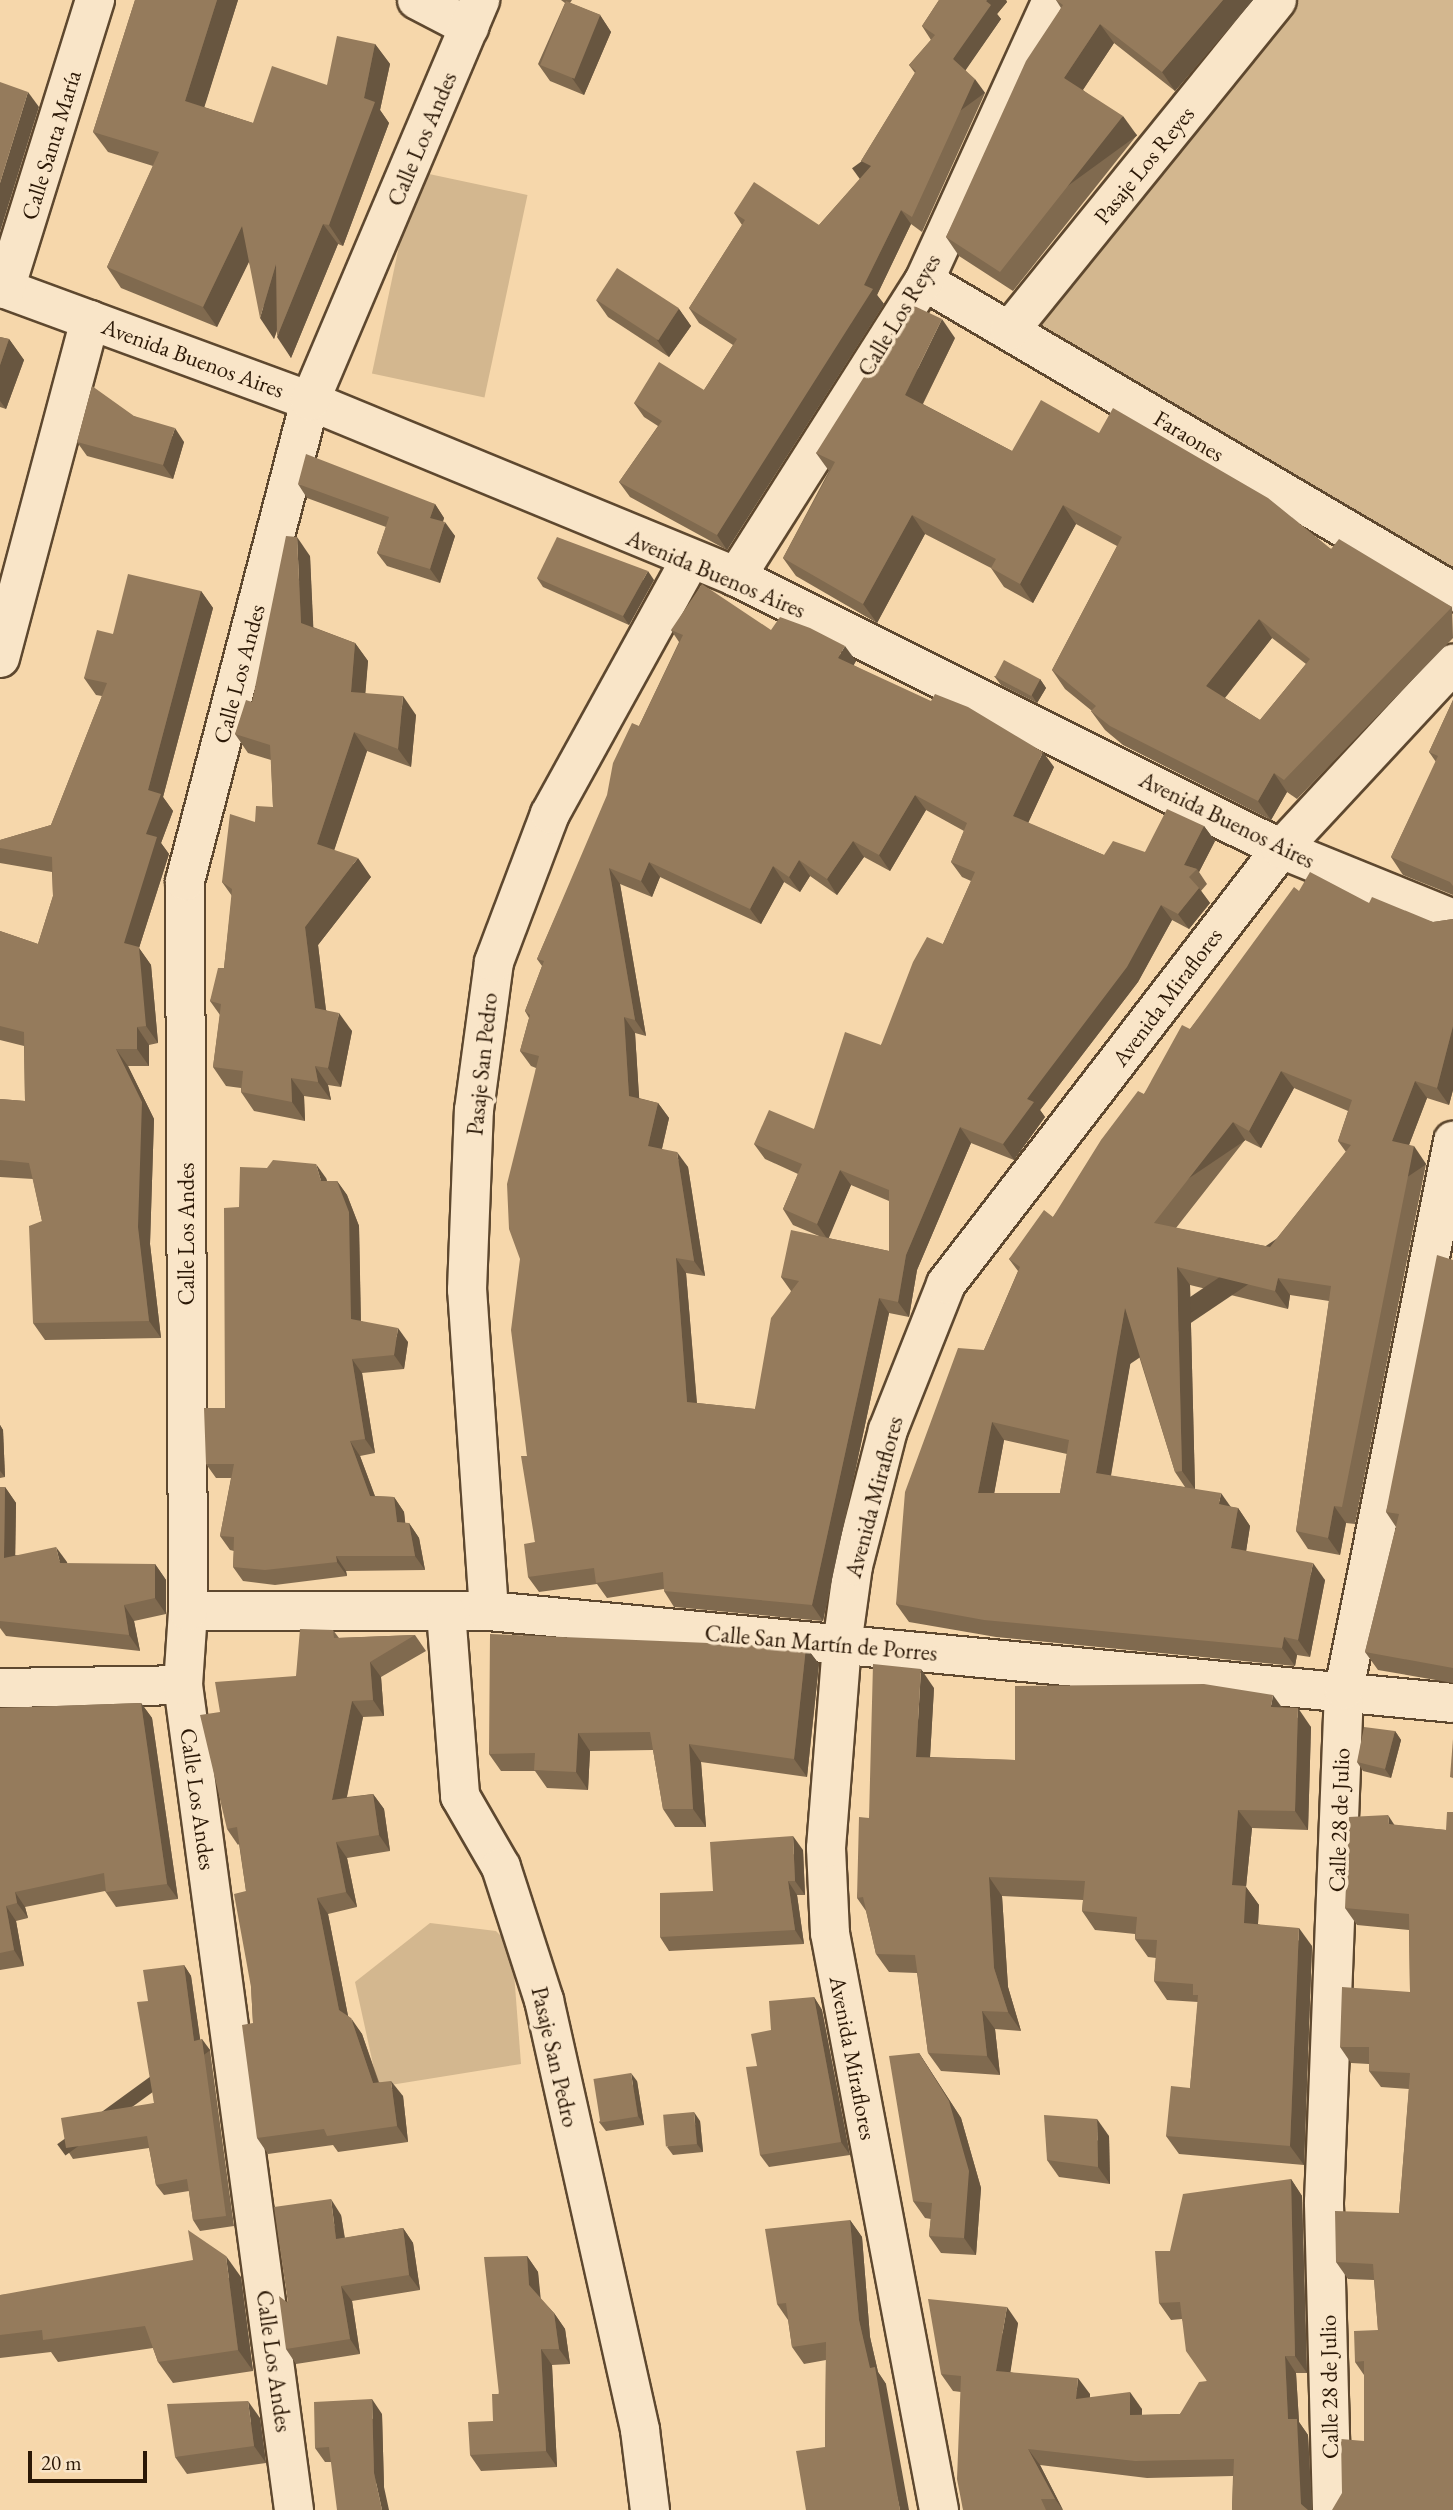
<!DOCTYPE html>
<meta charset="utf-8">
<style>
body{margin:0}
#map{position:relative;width:1453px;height:2510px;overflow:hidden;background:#f6d7ab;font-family:"EB Garamond",serif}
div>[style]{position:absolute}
.green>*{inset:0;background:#d3b78f;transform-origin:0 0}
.roads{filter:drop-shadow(2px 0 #5e482f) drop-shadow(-2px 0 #5e482f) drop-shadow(0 2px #5e482f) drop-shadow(0 -2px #5e482f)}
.minor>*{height:38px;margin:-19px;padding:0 19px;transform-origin:19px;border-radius:19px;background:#f9e5c8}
.wall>*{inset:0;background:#806a4f}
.shaded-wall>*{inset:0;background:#685640;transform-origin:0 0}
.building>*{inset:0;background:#957b5c;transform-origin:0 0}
span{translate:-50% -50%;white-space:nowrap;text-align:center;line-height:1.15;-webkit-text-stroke:7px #f9e5c8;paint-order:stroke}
.street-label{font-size:23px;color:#2b1806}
.scale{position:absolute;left:28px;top:2451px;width:119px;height:32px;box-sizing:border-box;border:4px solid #2b1806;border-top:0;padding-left:9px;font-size:21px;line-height:24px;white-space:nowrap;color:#2b1806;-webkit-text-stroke:5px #f9e5c8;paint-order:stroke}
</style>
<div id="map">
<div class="green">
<i style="clip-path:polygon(1285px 0,1453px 0,1453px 584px,1014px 330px)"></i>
<i style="left:415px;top:171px;width:115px;height:207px;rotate:12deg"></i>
<i style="clip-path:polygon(430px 1923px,496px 1931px,512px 1947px,521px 2064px,378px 2087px,355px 1982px)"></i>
</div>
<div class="roads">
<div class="minor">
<i style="left:417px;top:0;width:59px;rotate:27.4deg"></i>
<i style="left:924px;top:281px;width:614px;rotate:30.45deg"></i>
<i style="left:0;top:287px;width:330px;rotate:20.2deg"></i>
<i style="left:310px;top:401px;width:461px;rotate:22.4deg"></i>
<i style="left:736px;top:577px;width:609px;rotate:26.52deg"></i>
<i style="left:1281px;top:849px;width:186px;rotate:22.1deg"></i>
<i style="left:5px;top:289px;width:303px;rotate:-72.7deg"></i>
<i style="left:1010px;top:330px;width:424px;rotate:-51deg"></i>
<i style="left:736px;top:577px;width:351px;rotate:-57.6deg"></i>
<i style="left:924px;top:281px;width:309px;rotate:-65.5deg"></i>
<i style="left:0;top:658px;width:350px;rotate:-75.1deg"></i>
<i style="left:188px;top:1611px;width:301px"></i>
<i style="left:489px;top:1611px;width:968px;rotate:5.45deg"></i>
<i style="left:489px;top:1611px;width:322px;rotate:-93.9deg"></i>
<i style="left:467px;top:1290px;width:180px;rotate:-87.8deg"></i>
<i style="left:474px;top:1110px;width:149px;rotate:-82.3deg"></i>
<i style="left:494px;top:962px;width:158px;rotate:-69.3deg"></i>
<i style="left:550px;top:814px;width:288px;rotate:-61.1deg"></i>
<i style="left:446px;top:1612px;width:185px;rotate:85.6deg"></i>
<i style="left:460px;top:1796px;width:82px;rotate:60deg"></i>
<i style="left:501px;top:1867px;width:140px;rotate:72.1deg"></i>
<i style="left:544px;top:2000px;width:441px;rotate:77.4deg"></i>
<i style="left:640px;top:2430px;width:81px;rotate:82.9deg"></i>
<i style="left:0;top:1688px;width:183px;rotate:-0.9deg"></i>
<i style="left:294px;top:2510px;width:832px;rotate:-97.66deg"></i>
<i style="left:183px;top:1685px;width:74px;rotate:-86.1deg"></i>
<i style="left:188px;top:1611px;width:730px;rotate:-90.24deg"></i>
<i style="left:185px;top:881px;width:496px;rotate:-75.4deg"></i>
<i style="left:310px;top:401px;width:436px;rotate:-67deg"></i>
<i style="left:939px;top:2510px;width:587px;rotate:-100.7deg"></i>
<i style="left:830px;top:1933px;width:85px;rotate:-92.7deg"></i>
<i style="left:826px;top:1848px;width:204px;rotate:-85.5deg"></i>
<i style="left:842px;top:1645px;width:80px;rotate:-82.1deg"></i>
<i style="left:853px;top:1566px;width:140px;rotate:-75.6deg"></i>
<i style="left:888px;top:1430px;width:157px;rotate:-68.3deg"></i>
<i style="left:946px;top:1284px;width:549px;rotate:-52.4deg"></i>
<i style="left:1281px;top:849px;width:253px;rotate:-47.1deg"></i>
<i style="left:1332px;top:2510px;width:308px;rotate:-91.5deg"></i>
<i style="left:1324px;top:2202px;width:512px;rotate:-87.76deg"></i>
<i style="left:1344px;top:1690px;width:560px;rotate:-78.77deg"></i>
</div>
</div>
<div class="wall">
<i style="clip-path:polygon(135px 0,238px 0,204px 107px,253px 123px,327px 85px,375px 44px,390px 64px,380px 110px,389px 123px,343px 246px,338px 244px,291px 358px,277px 331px,274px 339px,249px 262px,217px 327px,121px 288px,107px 267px,153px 166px,108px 152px,93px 132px)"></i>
<i style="clip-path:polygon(561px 0,572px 0,570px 3px,600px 15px,611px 32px,584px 95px,550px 81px,538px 64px,565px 3px)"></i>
<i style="clip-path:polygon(939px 0,1006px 0,1007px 2px,997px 14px,1001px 19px,965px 70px,985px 93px,922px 232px,911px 224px,877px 295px,884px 304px,727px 550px,630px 497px,619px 482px,658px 426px,644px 417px,634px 403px,704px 390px,733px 345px,699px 323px,689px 308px,742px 225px,734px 213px,819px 225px,868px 170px,861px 161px,915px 73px,909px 65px,931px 40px,922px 26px)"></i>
<i style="clip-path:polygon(1056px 0,1253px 0,1175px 91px,1114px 43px,1083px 90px,1137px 135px,1013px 291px,959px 256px,946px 237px,1061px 8px)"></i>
<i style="clip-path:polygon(596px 300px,679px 309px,691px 326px,669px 357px,608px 317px)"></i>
<i style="clip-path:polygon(0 337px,9px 339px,24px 360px,6px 409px,0 407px)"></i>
<i style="clip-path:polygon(evenodd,955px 338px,923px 404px,1012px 451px,1099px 433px,1331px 549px,1452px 607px,1453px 638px,1297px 799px,1287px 792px,1271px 820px,1123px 745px,1105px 730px,1091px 711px,1092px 711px,1065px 689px,1052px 670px,1117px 546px,1076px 524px,1033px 603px,1004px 587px,991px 568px,925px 534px,877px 623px,796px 576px,783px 558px,829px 471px,816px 453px,955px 338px,1272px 638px,1306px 664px,1260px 720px,1225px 698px,1272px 638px)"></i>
<i style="clip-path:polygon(134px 416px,184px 442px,173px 479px,87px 456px,77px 442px)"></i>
<i style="clip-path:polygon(298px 484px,435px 504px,444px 518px,443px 522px,455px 536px,440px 583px,387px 566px,377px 553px,386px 527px,307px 498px)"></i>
<i style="clip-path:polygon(310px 556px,313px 627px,355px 643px,368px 661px,365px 693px,416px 715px,411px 767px,367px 751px,334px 850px,371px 877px,318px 945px,326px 1010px,352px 1031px,341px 1087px,328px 1085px,331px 1100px,304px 1096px,305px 1121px,254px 1111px,241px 1092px,241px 1088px,226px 1086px,213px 1067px,220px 1015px,210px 1001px,224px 968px,232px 896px,222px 882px,255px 822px,273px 807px,271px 760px,248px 753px,235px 734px,252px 702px)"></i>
<i style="clip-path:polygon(537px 578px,654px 580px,629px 625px,543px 587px)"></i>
<i style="clip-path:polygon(201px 591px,213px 608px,163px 797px,173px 811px,161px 843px,169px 854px,139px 948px,151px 965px,158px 1043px,149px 1045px,149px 1066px,128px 1066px,154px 1119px,150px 1244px,161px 1338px,45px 1340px,33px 1323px,42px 1221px,33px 1179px,0 1177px,0 1099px,25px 1101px,24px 1046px,0 1040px,0 931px,38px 944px,53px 896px,52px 872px,0 863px,0 840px,51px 825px,102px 696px,96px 695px,84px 678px,113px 634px)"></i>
<i style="clip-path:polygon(evenodd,671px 630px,771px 630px,856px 661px,853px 665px,1054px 767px,1028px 823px,1104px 855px,1145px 852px,1204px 826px,1215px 841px,1199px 872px,1207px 884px,1201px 891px,1210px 903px,1189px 929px,1172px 920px,1138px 982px,1040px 1110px,1045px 1117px,1014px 1160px,971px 1143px,917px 1270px,909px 1317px,889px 1313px,823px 1621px,674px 1607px,664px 1591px,664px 1589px,607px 1598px,597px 1584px,539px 1592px,528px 1577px,535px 1542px,527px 1456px,520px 1259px,536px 1068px,531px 1066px,520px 1051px,529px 1018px,525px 1011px,542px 966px,537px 959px,639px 726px,679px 642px,671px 630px,926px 810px,964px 831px,951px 862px,962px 877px,971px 881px,943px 944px,881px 1045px,814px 1129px,754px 1144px,765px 1159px,798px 1174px,783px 1209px,793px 1225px,819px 1236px,781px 1277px,791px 1291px,755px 1409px,697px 1403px,686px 1273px,705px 1276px,688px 1167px,662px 1149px,669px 1118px,658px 1103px,639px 1098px,635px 1033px,646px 1036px,620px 884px,652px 897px,660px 877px,761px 924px,784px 882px,800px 892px,810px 876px,837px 895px,864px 857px,890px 871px,926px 810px,671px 630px,851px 1185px,889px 1201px,889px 1251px,828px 1238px,851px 1185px)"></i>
<i style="clip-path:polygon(994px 676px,1040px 679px,1046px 688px,1037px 703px,1001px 685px)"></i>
<i style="clip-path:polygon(1453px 700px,1453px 895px,1403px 875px,1391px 857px,1436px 762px,1429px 752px)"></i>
<i style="clip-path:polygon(evenodd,1299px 891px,1369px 903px,1433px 922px,1453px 919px,1453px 1090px,1449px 1105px,1427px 1098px,1409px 1145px,1426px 1164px,1355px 1524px,1346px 1523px,1340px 1555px,1308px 1549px,1296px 1531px,1329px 1301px,1290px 1295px,1288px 1309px,1190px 1285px,1195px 1489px,1231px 1507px,1238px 1508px,1250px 1526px,1246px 1551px,1325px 1580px,1310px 1657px,1297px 1655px,1295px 1666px,996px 1637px,909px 1622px,896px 1604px,984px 1350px,1018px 1271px,1009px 1259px,1053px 1217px,1144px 1094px,1190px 1029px,1299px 891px,1294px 1088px,1348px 1111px,1338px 1141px,1346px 1152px,1270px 1247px,1176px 1228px,1245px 1140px,1261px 1148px,1294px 1088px,1299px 891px,1134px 1340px,1175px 1472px,1185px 1487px,1111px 1476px,1134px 1340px,1299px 891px,1004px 1440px,1067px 1454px,1060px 1493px,994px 1493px,1004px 1440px)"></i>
<i style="clip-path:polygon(326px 1178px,327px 1181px,337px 1181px,347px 1195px,359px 1226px,361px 1321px,408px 1342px,404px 1369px,362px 1373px,375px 1453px,360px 1456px,375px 1496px,394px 1497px,404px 1512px,405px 1523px,409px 1523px,419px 1538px,425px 1570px,346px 1571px,347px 1576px,275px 1585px,243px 1581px,233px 1567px,234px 1551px,230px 1550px,220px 1536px,231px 1478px,216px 1478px,206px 1464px,225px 1408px,239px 1207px)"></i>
<i style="clip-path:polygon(1453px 1260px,1453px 1683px,1378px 1670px,1365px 1652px,1396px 1527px,1386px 1512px)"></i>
<i style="clip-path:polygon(0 1425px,3px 1430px,5px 1477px,0 1478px)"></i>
<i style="clip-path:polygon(0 1487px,5px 1487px,16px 1503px,15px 1555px,67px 1562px,67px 1564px,155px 1564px,166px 1580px,166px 1614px,134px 1621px,140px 1651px,6px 1636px,0 1628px)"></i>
<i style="clip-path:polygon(333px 1630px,339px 1638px,415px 1635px,426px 1651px,381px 1677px,384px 1716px,363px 1717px,347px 1797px,373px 1794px,384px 1809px,390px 1851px,347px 1858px,357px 1907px,328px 1914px,348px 2016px,362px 2034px,379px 2082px,403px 2096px,408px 2142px,338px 2152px,333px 2145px,268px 2154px,257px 2138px,253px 2023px,246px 1891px,239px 1844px,238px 1845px,227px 1829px,296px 1676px)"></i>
<i style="clip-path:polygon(806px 1647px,819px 1664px,807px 1777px,701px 1762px,706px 1827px,675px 1827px,663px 1809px,653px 1750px,590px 1751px,588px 1790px,547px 1788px,535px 1771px,501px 1771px,489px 1754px)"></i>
<i style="clip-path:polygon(934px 1688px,930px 1757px,1015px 1760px,1282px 1707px,1311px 1727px,1308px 1830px,1252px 1828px,1246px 1887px,1259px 1905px,1258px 1924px,1312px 1946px,1304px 2165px,1179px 2154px,1166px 2136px,1190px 2088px,1198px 2002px,1167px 2000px,1154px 1981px,1156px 1958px,1148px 1957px,1135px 1939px,1135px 1934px,1095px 1930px,1082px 1911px,1083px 1900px,1002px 1896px,1008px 1987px,1021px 2031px,995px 2029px,1000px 2075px,941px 2071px,928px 2053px,917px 1973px,889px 1972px,876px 1954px,866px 1911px,857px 1898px,869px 1818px)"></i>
<i style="clip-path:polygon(141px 1703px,152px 1718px,178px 1899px,116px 1907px,105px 1891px,25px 1907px,28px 1918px,16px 1921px,24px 1966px,0 1970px,0 1708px)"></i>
<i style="clip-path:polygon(1395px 1731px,1401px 1740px,1391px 1778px,1363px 1771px,1357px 1762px)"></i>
<i style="clip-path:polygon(1394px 1825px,1446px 1830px,1453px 2510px,1342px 2493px,1364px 2441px,1364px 2375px,1355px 2362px,1378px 2330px,1374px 2280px,1348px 2279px,1336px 2262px,1399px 2213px,1409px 2089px,1381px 2087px,1369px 2071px,1369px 2064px,1351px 2063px,1340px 2047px,1410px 1992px,1409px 1930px,1357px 1925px,1345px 1908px)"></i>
<i style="clip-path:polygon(803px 1850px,805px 1895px,797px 1895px,804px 1944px,669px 1951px,660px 1937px,713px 1891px)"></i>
<i style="clip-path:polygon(184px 1965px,191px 1976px,200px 2040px,210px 2050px,234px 2226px,200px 2231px,193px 2220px,189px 2191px,164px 2195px,156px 2185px,149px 2148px,73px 2159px,66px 2148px,154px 2103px,148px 2001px)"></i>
<i style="clip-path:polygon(814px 1997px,822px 2010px,850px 2155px,769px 2167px,760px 2155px,757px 2066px,771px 2030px)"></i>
<i style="clip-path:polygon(919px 2053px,961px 2118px,981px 2188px,976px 2255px,941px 2253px,929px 2236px,931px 2219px,925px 2218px,913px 2201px)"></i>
<i style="clip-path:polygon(637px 2081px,644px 2125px,606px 2131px,599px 2122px)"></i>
<i style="clip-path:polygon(700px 2121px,703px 2152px,673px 2155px,667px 2147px)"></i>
<i style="clip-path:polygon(1109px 2136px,1110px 2184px,1059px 2177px,1047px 2160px)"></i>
<i style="clip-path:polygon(1291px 2179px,1302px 2196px,1307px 2373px,1296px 2373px,1299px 2422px,1308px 2435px,1312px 2510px,1232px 2510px,1233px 2476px,1147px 2478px,1040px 2465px,1063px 2510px,963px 2510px,961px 2392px,953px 2391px,941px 2374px,1018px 2323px,1010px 2372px,1090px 2394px,1090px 2398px,1142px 2409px,1142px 2415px,1180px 2414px,1207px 2381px,1182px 2319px,1171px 2320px,1159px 2303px,1170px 2251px)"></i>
<i style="clip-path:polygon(341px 2215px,345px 2238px,403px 2228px,413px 2243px,420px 2290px,352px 2301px,360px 2354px,296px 2364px,286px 2349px,288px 2303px)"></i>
<i style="clip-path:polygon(850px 2220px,862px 2237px,870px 2337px,878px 2372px,886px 2384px,825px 2447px,826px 2360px,804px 2364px,792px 2347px,788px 2320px,777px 2304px)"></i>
<i style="clip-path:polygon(527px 2256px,538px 2272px,540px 2298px,554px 2313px,565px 2329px,570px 2364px,552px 2365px,557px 2467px,481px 2471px,470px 2455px,493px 2421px)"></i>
<i style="clip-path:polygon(241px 2277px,253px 2371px,173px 2383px,158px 2362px,153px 2348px,58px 2362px,51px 2352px,0 2358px,0 2295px)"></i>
<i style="clip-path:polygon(382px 2414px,384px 2487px,331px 2462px,325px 2462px,315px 2448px)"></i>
<i style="clip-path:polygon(260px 2418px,266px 2463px,187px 2474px,175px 2457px)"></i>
</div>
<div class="shaded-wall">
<i style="clip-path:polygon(217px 0,238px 0,200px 121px,185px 101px)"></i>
<i style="clip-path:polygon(987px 0,1006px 0,1007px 2px,997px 14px,1001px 19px,963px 74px,953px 59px)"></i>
<i style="clip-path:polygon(1223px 0,1253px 0,1175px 91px,1162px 72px)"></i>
<i style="clip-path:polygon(600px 15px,611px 32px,584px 95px,572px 78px)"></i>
<i style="clip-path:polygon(1100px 24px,1114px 43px,1078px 97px,1064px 78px)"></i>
<i style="clip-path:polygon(375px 44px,390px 64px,380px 110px,389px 123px,343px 246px,329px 225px,364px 98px)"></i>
<i style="left:975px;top:79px;width:17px;height:152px;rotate:54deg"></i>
<i style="clip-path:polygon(28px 92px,39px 107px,0 232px,0 183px)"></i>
<i style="left:1123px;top:116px;width:24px;height:199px;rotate:54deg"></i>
<i style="clip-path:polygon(901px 210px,911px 224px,877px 295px,884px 304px,727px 550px,717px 535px,864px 285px)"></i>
<i style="clip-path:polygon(323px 224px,338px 244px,291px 358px,277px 337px)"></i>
<i style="clip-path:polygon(242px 226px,256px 247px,217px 327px,203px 307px)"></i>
<i style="clip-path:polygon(276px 264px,291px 285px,274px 339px,260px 318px)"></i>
<i style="clip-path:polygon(679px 309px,691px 326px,669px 357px,657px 340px)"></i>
<i style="clip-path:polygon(942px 319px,955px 338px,918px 413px,905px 395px)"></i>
<i style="clip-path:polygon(9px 339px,24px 360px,6px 409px,0 401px,0 365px)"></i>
<i style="clip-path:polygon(175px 428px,184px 442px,173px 479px,163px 465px)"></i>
<i style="clip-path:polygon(435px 504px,444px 518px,439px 531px,430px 518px)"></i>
<i style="clip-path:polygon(1063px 505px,1076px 524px,1033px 603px,1020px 584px)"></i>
<i style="clip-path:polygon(912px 515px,925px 534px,877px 623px,863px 604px)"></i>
<i style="clip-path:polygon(445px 522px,455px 536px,440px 583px,430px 569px)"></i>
<i style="clip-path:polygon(297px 537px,310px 556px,314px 641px,301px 623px)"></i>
<i style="clip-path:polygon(648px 571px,654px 580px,629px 625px,623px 616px)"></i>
<i style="clip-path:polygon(201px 591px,213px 608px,163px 797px,173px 811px,161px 843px,169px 854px,139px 948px,151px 965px,158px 1043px,146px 1026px,124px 943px,146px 834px,148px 790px)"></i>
<i style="clip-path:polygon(1259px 619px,1272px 638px,1219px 705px,1206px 686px)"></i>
<i style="clip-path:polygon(355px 643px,368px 661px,364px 711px,351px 692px)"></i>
<i style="clip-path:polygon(845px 646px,856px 661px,849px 674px,838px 658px)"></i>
<i style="clip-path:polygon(1040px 679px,1046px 688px,1037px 703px,1031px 694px)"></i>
<i style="clip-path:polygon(403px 696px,416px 715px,411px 767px,398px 749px)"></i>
<i style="clip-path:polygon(354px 732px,367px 751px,330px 863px,317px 844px)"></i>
<i style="clip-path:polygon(1043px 752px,1054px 767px,1024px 832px,1013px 816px)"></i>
<i style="clip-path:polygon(1274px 773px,1287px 792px,1271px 820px,1258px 801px)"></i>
<i style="clip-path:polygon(915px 795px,926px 810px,890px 871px,879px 855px)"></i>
<i style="clip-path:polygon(1204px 826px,1215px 841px,1199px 872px,1197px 869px,1184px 865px)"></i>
<i style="clip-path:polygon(853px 841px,864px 857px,837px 895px,827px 879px)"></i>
<i style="clip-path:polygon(358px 858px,371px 877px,318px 945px,328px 1027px,315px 1008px,305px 927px)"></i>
<i style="clip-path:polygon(799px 860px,810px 876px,800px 892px,789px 877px)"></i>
<i style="clip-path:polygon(649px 862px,660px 877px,652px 897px,641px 881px)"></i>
<i style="clip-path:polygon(773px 866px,784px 882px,761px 924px,750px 909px)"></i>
<i style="clip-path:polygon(609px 868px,620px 884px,646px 1036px,635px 1020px)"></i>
<i style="clip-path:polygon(1199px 888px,1210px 903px,1189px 929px,1178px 914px)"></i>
<i style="clip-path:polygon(1161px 905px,1172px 920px,1138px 982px,1040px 1110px,1045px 1117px,1014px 1160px,1003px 1144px,1027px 1099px)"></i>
<i style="clip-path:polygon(339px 1013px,352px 1031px,341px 1087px,328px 1068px)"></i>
<i style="clip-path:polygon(624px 1017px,635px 1033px,640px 1111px,629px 1096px)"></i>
<i style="clip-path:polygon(1453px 1026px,1453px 1090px,1449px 1105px,1437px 1088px)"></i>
<i style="clip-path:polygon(137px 1027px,149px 1045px,149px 1066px,137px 1049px)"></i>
<i style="clip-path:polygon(116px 1049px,128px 1066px,154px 1119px,150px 1244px,161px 1338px,149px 1321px)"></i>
<i style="clip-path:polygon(315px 1066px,328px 1085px,331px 1100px,318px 1082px)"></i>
<i style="clip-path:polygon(1281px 1071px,1294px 1088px,1261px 1148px,1249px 1131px)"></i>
<i style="clip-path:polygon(291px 1078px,304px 1096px,305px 1121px,292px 1102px)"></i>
<i style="clip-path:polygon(1415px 1081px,1427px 1098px,1404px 1158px,1392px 1141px)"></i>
<i style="clip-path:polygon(658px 1103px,669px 1118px,659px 1161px,648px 1146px)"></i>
<i style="left:1233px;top:1122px;width:22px;height:128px;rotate:56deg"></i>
<i style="clip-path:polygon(960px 1127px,971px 1143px,917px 1270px,909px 1317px,898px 1302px,906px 1255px)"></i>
<i style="left:1414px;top:1146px;width:22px;height:368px;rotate:56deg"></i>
<i style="clip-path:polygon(677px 1152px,688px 1167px,705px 1276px,694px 1261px)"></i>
<i style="clip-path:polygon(316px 1164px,326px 1178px,331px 1195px,321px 1181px)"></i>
<i style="clip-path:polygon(840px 1170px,851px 1185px,828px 1240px,817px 1224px)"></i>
<i style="clip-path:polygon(337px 1181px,347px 1195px,359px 1226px,361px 1333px,351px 1319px)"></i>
<i style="clip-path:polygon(676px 1258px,686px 1273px,698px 1418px,687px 1402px)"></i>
<i style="clip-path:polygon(1177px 1267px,1190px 1285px,1195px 1489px,1182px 1471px)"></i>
<i style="clip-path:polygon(1278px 1278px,1290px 1295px,1288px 1309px,1275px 1291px)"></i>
<i style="clip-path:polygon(879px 1298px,889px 1313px,823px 1621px,812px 1605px)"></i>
<i style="clip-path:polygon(1125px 1308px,1137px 1326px,1108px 1491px,1096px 1473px)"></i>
<i style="clip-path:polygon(398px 1328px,408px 1342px,404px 1369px,394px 1355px)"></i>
<i style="clip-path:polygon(352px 1359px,362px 1373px,375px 1453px,365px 1439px)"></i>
<i style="clip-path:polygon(992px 1422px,1004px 1440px,991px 1511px,978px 1493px)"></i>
<i style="clip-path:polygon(0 1425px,3px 1430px,5px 1477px,0 1471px)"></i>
<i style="clip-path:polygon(350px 1441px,360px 1456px,380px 1510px,370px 1496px)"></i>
<i style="clip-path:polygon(5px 1487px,16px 1503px,15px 1573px,4px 1558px)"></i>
<i style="clip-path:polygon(1221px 1493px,1233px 1510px,1219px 1504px)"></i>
<i style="clip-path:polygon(394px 1497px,404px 1512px,407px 1537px,397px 1522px)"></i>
<i style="clip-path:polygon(1334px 1506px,1346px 1523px,1340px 1555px,1328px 1538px)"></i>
<i style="clip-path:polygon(1238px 1508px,1250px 1526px,1244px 1565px,1231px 1548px)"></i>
<i style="clip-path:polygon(409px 1523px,419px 1538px,425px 1570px,415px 1556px)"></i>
<i style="clip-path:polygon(56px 1547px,67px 1562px,71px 1579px,60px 1563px)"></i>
<i style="clip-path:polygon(336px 1556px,346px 1571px,347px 1576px,337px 1562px)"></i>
<i style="clip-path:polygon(1313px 1563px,1325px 1580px,1310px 1657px,1298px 1640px)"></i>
<i style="clip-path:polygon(155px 1564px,166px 1580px,166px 1614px,155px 1598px)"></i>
<i style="clip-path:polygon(124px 1605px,134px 1621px,140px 1651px,129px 1635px)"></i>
<i style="clip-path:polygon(1284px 1637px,1297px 1655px,1295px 1666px,1282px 1648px)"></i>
<i style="clip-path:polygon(806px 1647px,819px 1664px,807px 1777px,794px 1759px)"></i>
<i style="clip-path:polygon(370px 1662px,381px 1677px,384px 1716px,373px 1700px)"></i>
<i style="clip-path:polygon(921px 1669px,934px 1688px,929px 1775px,916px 1757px)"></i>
<i style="clip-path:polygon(1273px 1695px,1286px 1713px,1271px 1707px)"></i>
<i style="clip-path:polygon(352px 1701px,363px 1717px,343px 1815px,332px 1800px)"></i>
<i style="clip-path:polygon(141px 1703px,152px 1718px,178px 1899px,167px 1884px)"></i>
<i style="clip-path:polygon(1298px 1708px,1311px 1727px,1308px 1830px,1295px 1811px)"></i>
<i style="clip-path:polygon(1395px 1731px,1401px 1740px,1391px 1778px,1385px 1769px)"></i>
<i style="clip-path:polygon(578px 1733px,590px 1751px,588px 1790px,576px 1772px)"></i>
<i style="clip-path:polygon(689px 1744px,701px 1762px,706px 1827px,693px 1809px)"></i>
<i style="clip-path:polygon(373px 1794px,384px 1809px,390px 1851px,379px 1835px)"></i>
<i style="clip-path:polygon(1238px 1810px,1252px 1828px,1246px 1887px,1259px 1905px,1257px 1942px,1244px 1923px,1232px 1885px)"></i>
<i style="clip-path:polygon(1388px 1815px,1399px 1832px,1389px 1824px)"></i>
<i style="clip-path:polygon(793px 1836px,803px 1850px,805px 1895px,795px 1881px)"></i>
<i style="clip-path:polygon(336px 1842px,347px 1858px,357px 1907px,346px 1892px)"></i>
<i style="clip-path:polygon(989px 1877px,1002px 1896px,1008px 1987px,1021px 2031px,1008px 2012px,994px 1968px)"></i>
<i style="clip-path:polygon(788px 1881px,797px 1895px,804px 1944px,795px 1930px)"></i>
<i style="clip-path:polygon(15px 1892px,25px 1907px,28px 1918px,17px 1903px)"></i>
<i style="clip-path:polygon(317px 1898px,328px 1914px,350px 2026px,339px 2010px)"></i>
<i style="clip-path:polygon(6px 1906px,16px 1921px,24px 1966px,14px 1950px)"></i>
<i style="clip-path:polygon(1299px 1928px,1312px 1946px,1304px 2165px,1290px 2146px)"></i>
<i style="clip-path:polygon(184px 1965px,191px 1976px,202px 2052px,194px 2041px)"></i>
<i style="clip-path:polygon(814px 1997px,822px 2010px,850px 2155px,841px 2142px)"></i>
<i style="clip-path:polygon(982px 2011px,995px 2029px,1000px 2075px,987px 2056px)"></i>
<i style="clip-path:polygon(351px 2018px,362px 2034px,384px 2099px,373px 2083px)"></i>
<i style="left:202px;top:2039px;width:14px;height:179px;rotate:54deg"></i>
<i style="clip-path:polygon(919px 2053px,961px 2118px,981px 2188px,976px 2255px,964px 2238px)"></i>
<i style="clip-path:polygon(631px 2073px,637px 2081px,644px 2125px,638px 2116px)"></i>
<i style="clip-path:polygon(391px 2081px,403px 2096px,408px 2142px,397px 2126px)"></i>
<i style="clip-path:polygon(694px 2112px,700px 2121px,703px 2152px,697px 2144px)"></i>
<i style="clip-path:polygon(1097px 2119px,1109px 2136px,1110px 2184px,1098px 2167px)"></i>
<i style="clip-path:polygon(1291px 2179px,1302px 2196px,1307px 2373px,1295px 2356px)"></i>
<i style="clip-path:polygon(331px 2199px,341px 2215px,347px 2254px,336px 2239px)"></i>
<i style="clip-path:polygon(850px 2220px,862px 2237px,870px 2337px,878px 2372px,886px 2384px,909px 2510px,900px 2510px,859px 2320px)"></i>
<i style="clip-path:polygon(403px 2228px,413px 2243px,420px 2290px,409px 2275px)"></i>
<i style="clip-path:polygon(226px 2256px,241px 2277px,253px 2371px,238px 2350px)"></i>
<i style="clip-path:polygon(527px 2256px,538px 2272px,541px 2301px,529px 2285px)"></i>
<i style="clip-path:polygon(341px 2286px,352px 2301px,360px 2354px,350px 2339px)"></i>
<i style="clip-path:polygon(1007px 2307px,1018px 2323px,1008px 2388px,996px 2371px)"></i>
<i style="clip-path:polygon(554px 2313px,565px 2329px,570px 2364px,559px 2349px)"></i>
<i style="clip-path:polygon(541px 2349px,552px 2365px,557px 2467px,546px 2451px)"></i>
<i style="clip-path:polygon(1285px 2356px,1296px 2373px,1299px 2422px,1308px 2435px,1312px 2510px,1306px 2510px,1301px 2504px,1288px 2419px)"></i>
<i style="clip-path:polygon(1078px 2378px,1090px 2394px,1088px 2416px,1076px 2399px)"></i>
<i style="clip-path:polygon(1130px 2392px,1142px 2409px,1141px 2432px,1130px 2415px)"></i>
<i style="clip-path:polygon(372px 2399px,382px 2414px,384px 2487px,389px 2510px,382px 2510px,374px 2473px)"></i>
<i style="clip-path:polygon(248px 2401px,260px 2418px,266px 2463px,254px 2446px)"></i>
<i style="clip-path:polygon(1028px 2449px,1040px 2465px,1063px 2510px,1055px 2499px)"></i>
</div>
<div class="building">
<i style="clip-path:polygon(135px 0,217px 0,185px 101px,253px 123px,272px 66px,327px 85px,337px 36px,375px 44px,364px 98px,375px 102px,329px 225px,323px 224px,277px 337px,276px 264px,260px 318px,242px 226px,203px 307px,107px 267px,159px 152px,93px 132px)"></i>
<i style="clip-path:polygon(939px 0,987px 0,986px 1px,991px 5px,953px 59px,975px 79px,912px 217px,901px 210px,864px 285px,873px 289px,717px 535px,619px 482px,662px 421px,634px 403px,659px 362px,704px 390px,737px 339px,689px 308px,745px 220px,734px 213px,754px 182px,819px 225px,871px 166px,861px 161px,916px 71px,909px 65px,935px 35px,922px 26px)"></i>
<i style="clip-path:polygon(1056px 0,1223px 0,1162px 72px,1100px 24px,1064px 78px,1123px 116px,1000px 272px,946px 237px,1026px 61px,1063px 5px)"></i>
<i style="left:566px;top:1px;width:37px;height:69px;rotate:22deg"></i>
<i style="clip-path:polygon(0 82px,28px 92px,0 183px)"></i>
<i style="left:617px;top:268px;width:74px;height:38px;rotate:33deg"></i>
<i style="clip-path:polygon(evenodd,910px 304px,942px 319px,905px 395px,1012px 451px,1041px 400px,1099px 433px,1113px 408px,1268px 498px,1331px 549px,1339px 539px,1452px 607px,1284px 780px,1274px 773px,1258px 801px,1110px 726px,1091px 711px,1096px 706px,1052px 670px,1122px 537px,1063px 505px,1020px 584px,991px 568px,996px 559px,912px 515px,863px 604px,783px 558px,835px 462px,816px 453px,910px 304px,1259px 619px,1310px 659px,1260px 720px,1206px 686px,1259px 619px)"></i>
<i style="clip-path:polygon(0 337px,9px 339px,0 365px)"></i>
<i style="clip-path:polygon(92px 386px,134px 416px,175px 428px,163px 465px,77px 442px)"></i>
<i style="clip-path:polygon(306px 454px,435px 504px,430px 518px,445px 522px,430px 569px,377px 553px,389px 517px,298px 484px)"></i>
<i style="clip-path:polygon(286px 536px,297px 537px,301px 623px,355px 643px,351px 692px,403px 696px,398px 749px,354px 732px,317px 844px,358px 858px,305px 927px,315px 1008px,339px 1013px,328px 1068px,315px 1066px,318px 1082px,291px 1078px,292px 1102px,241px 1092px,243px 1071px,213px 1067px,221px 1004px,210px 1001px,218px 968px,224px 968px,232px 889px,222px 882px,230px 814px,255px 822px,256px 806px,273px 807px,270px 745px,235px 734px,246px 700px,252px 702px)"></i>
<i style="clip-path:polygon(557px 537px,648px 571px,623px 616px,537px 578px)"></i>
<i style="clip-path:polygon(128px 574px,201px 591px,148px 790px,161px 794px,146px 834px,157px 837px,124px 943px,139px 947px,146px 1026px,137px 1027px,137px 1049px,116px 1049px,142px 1102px,138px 1227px,149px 1321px,33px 1323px,29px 1226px,42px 1221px,29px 1163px,0 1160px,0 1099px,25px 1101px,24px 1032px,0 1026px,0 931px,38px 944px,53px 896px,52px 857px,0 848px,0 840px,51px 825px,107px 683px,84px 678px,97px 630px,113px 634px)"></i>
<i style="clip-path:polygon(evenodd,702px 584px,771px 630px,780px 617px,810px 628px,845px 646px,838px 658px,931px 701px,935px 694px,968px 707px,1043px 752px,1013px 816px,1104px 855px,1113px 841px,1145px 852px,1167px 809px,1204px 826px,1184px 865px,1197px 869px,1189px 877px,1199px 888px,1178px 914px,1161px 905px,1127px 967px,1027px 1099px,1034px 1102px,1003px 1144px,960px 1127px,906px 1255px,898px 1302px,879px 1298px,812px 1605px,664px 1591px,663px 1572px,596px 1583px,594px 1568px,528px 1577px,524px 1544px,535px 1542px,521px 1456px,527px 1456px,511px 1330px,520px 1259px,509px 1229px,507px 1184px,539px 1056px,520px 1051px,530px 1015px,525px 1011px,544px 961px,537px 959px,607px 795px,613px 763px,632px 723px,639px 726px,683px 635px,671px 630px,702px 584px,915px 795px,967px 823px,951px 862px,975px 872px,943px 944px,927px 937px,913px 962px,881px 1045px,845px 1032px,814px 1129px,769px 1110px,754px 1144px,802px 1164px,783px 1209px,817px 1224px,840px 1170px,889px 1190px,889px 1251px,791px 1230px,781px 1277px,799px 1281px,771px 1318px,755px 1409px,687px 1402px,676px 1258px,694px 1261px,677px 1152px,648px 1146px,658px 1103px,629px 1096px,624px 1017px,635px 1020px,609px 868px,641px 881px,649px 862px,750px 909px,773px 866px,789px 877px,799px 860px,827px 879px,853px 841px,879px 855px,915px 795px)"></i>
<i style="left:1004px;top:660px;width:41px;height:19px;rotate:28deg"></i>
<i style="clip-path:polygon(1453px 700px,1453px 886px,1450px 882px,1391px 857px,1438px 756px,1429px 752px)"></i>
<i style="clip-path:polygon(evenodd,1310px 872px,1369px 903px,1372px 897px,1433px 922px,1453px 919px,1453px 1026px,1437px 1088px,1415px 1081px,1392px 1141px,1414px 1146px,1342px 1507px,1334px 1506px,1328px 1538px,1296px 1531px,1331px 1286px,1278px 1278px,1275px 1291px,1177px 1267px,1182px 1471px,1175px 1472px,1125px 1308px,1096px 1473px,1221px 1493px,1219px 1504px,1238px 1508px,1231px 1548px,1313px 1563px,1298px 1640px,1284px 1637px,1282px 1648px,984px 1620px,896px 1604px,905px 1492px,958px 1348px,984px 1350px,1020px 1267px,1009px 1259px,1044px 1210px,1053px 1217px,1101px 1140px,1138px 1091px,1144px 1094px,1182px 1025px,1190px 1029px,1294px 887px,1299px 891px,1310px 872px,1281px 1071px,1352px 1100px,1338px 1141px,1351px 1145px,1270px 1247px,1154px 1223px,1233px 1122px,1249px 1131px,1281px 1071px,1310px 872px,992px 1422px,1069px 1440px,1060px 1493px,978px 1493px,992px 1422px)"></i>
<i style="clip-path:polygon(273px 1160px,316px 1164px,321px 1181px,337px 1181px,349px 1212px,351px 1319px,398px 1328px,394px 1355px,352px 1359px,365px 1439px,350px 1441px,370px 1496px,394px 1497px,397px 1522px,409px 1523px,415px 1556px,336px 1556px,337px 1562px,265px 1570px,233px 1567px,234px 1537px,220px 1536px,234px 1464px,206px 1464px,204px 1408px,225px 1408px,224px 1208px,239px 1207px,240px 1167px,267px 1168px)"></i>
<i style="clip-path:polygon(1437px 1255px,1453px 1260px,1453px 1668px,1365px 1652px,1399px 1514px,1386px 1512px)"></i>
<i style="clip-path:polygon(0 1487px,5px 1487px,4px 1558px,56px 1547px,60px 1563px,155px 1564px,155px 1598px,124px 1605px,129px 1635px,0 1621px)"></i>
<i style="clip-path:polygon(300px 1629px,333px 1630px,334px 1638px,415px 1635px,370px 1662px,373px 1700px,352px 1701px,332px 1800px,373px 1794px,379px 1835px,336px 1842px,346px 1892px,317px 1898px,339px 2010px,351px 2018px,373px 2083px,391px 2081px,397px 2126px,327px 2136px,324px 2129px,257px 2138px,242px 2025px,253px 2023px,251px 1987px,234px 1894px,246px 1891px,237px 1827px,227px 1829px,200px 1715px,220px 1712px,215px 1682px,296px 1676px)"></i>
<i style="clip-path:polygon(490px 1634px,806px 1647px,794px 1759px,689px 1744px,693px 1809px,663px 1809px,650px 1732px,578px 1733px,576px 1772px,534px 1770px,535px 1753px,489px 1754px)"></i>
<i style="clip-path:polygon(873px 1664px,921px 1669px,916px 1757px,1015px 1760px,1015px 1686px,1204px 1684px,1273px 1695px,1271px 1707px,1298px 1708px,1295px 1811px,1238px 1810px,1232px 1885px,1246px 1886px,1244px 1923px,1299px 1928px,1290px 2146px,1166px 2136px,1171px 2086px,1190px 2088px,1198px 1995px,1193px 1995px,1193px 1984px,1154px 1981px,1157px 1940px,1135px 1939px,1137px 1917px,1082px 1911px,1085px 1881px,989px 1877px,994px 1968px,1008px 2012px,982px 2011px,987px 2056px,928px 2053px,915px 1955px,876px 1954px,863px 1897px,857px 1898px,859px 1817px,869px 1818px)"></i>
<i style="clip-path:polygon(141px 1703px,167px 1884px,106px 1892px,104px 1873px,15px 1892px,17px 1903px,6px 1906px,14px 1950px,0 1953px,0 1708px)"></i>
<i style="clip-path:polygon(1364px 1727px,1395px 1731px,1385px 1769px,1357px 1762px)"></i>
<i style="clip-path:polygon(1453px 1739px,1453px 1778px,1450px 1777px)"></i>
<i style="clip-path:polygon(1447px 1812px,1453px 1812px,1453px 2510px,1332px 2510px,1342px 2493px,1341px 2439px,1364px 2441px,1364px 2361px,1355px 2362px,1354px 2331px,1378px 2330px,1373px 2264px,1336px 2262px,1335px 2211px,1399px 2213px,1410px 2073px,1369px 2071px,1369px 2047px,1340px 2047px,1342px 1987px,1410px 1992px,1409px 1914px,1345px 1908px,1349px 1817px,1388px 1815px,1389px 1824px,1446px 1830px)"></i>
<i style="clip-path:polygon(793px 1836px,795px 1881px,788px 1881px,795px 1930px,660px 1937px,660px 1893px,713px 1891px,710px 1842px)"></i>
<i style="clip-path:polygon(184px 1965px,194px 2041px,202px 2039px,226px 2216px,193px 2220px,187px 2179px,156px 2185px,147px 2136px,66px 2148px,61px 2118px,154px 2103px,137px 2002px,148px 2001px,143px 1970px)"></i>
<i style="clip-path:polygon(814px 1997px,841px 2142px,760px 2155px,746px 2067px,757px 2066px,751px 2034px,771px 2030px,769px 2001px)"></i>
<i style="clip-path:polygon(919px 2053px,949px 2101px,969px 2171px,964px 2238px,929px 2236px,932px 2203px,913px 2201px,889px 2056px)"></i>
<i style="left:631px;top:2073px;width:44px;height:38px;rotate:81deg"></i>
<i style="left:694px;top:2112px;width:32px;height:31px;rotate:85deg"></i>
<i style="clip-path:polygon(1044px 2115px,1097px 2119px,1098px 2167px,1047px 2160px)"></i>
<i style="clip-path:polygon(1291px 2179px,1295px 2356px,1285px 2356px,1288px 2419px,1297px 2419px,1301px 2504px,1308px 2510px,1232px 2510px,1234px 2459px,1135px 2461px,1028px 2449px,1055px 2499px,1041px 2499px,1046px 2510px,963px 2510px,957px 2479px,961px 2376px,941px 2374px,928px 2299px,1007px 2307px,996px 2371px,1078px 2378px,1076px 2399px,1130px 2392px,1130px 2415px,1180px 2414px,1199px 2382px,1207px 2381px,1186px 2351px,1180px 2302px,1159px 2303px,1155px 2251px,1170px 2251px,1183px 2194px)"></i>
<i style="clip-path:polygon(331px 2199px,336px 2239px,403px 2228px,409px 2275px,341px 2286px,350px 2339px,286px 2349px,279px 2296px,288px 2303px,274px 2207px)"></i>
<i style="clip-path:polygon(850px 2220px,859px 2320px,870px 2368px,875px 2367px,900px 2510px,806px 2510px,796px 2451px,825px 2447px,826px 2342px,792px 2347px,786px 2303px,777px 2304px,765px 2229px)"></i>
<i style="clip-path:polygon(188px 2230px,226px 2256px,238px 2350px,158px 2362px,145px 2326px,43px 2340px,42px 2330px,0 2335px,0 2295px,193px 2260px)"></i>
<i style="clip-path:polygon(527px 2256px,529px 2285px,554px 2313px,559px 2349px,541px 2349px,546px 2451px,470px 2455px,468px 2422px,493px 2421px,492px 2394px,499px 2394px,484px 2257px)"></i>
<i style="clip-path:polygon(372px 2399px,374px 2473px,382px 2510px,337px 2510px,329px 2447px,315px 2448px,314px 2402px)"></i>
<i style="clip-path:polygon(248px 2401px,254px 2446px,175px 2457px,167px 2404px)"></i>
</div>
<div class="street-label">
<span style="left:422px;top:139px;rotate:-67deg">Calle Los Andes</span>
<span style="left:51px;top:145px;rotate:-73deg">Calle Santa María</span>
<span style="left:1144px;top:165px;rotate:-51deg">Pasaje Los Reyes</span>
<span style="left:899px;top:315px;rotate:-59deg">Calle Los Reyes</span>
<span style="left:193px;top:358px;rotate:20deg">Avenida Buenos Aires</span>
<span style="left:1189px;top:436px;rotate:31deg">Faraones</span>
<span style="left:716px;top:574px;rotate:23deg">Avenida Buenos Aires</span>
<span style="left:239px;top:674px;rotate:-75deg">Calle Los Andes</span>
<span style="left:1227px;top:820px;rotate:26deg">Avenida Buenos Aires</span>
<span style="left:1167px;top:997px;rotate:-53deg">Avenida Miraflores</span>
<span style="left:482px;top:1064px;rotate:-84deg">Pasaje San Pedro</span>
<span style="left:186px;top:1234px;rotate:-90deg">Calle Los Andes</span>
<span style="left:874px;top:1497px;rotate:-75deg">Avenida Miraflores</span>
<span style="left:821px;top:1643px;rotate:5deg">Calle San Martín de Porres</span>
<span style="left:198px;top:1799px;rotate:82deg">Calle Los Andes</span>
<span style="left:1339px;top:1820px;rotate:-88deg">Calle 28 de Julio</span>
<span style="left:555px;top:2057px;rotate:77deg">Pasaje San Pedro</span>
<span style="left:853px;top:2058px;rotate:79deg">Avenida Miraflores</span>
<span style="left:274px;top:2361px;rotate:82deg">Calle Los Andes</span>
<span style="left:1329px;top:2387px;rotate:-91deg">Calle 28 de Julio</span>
</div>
<div class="scale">20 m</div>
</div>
